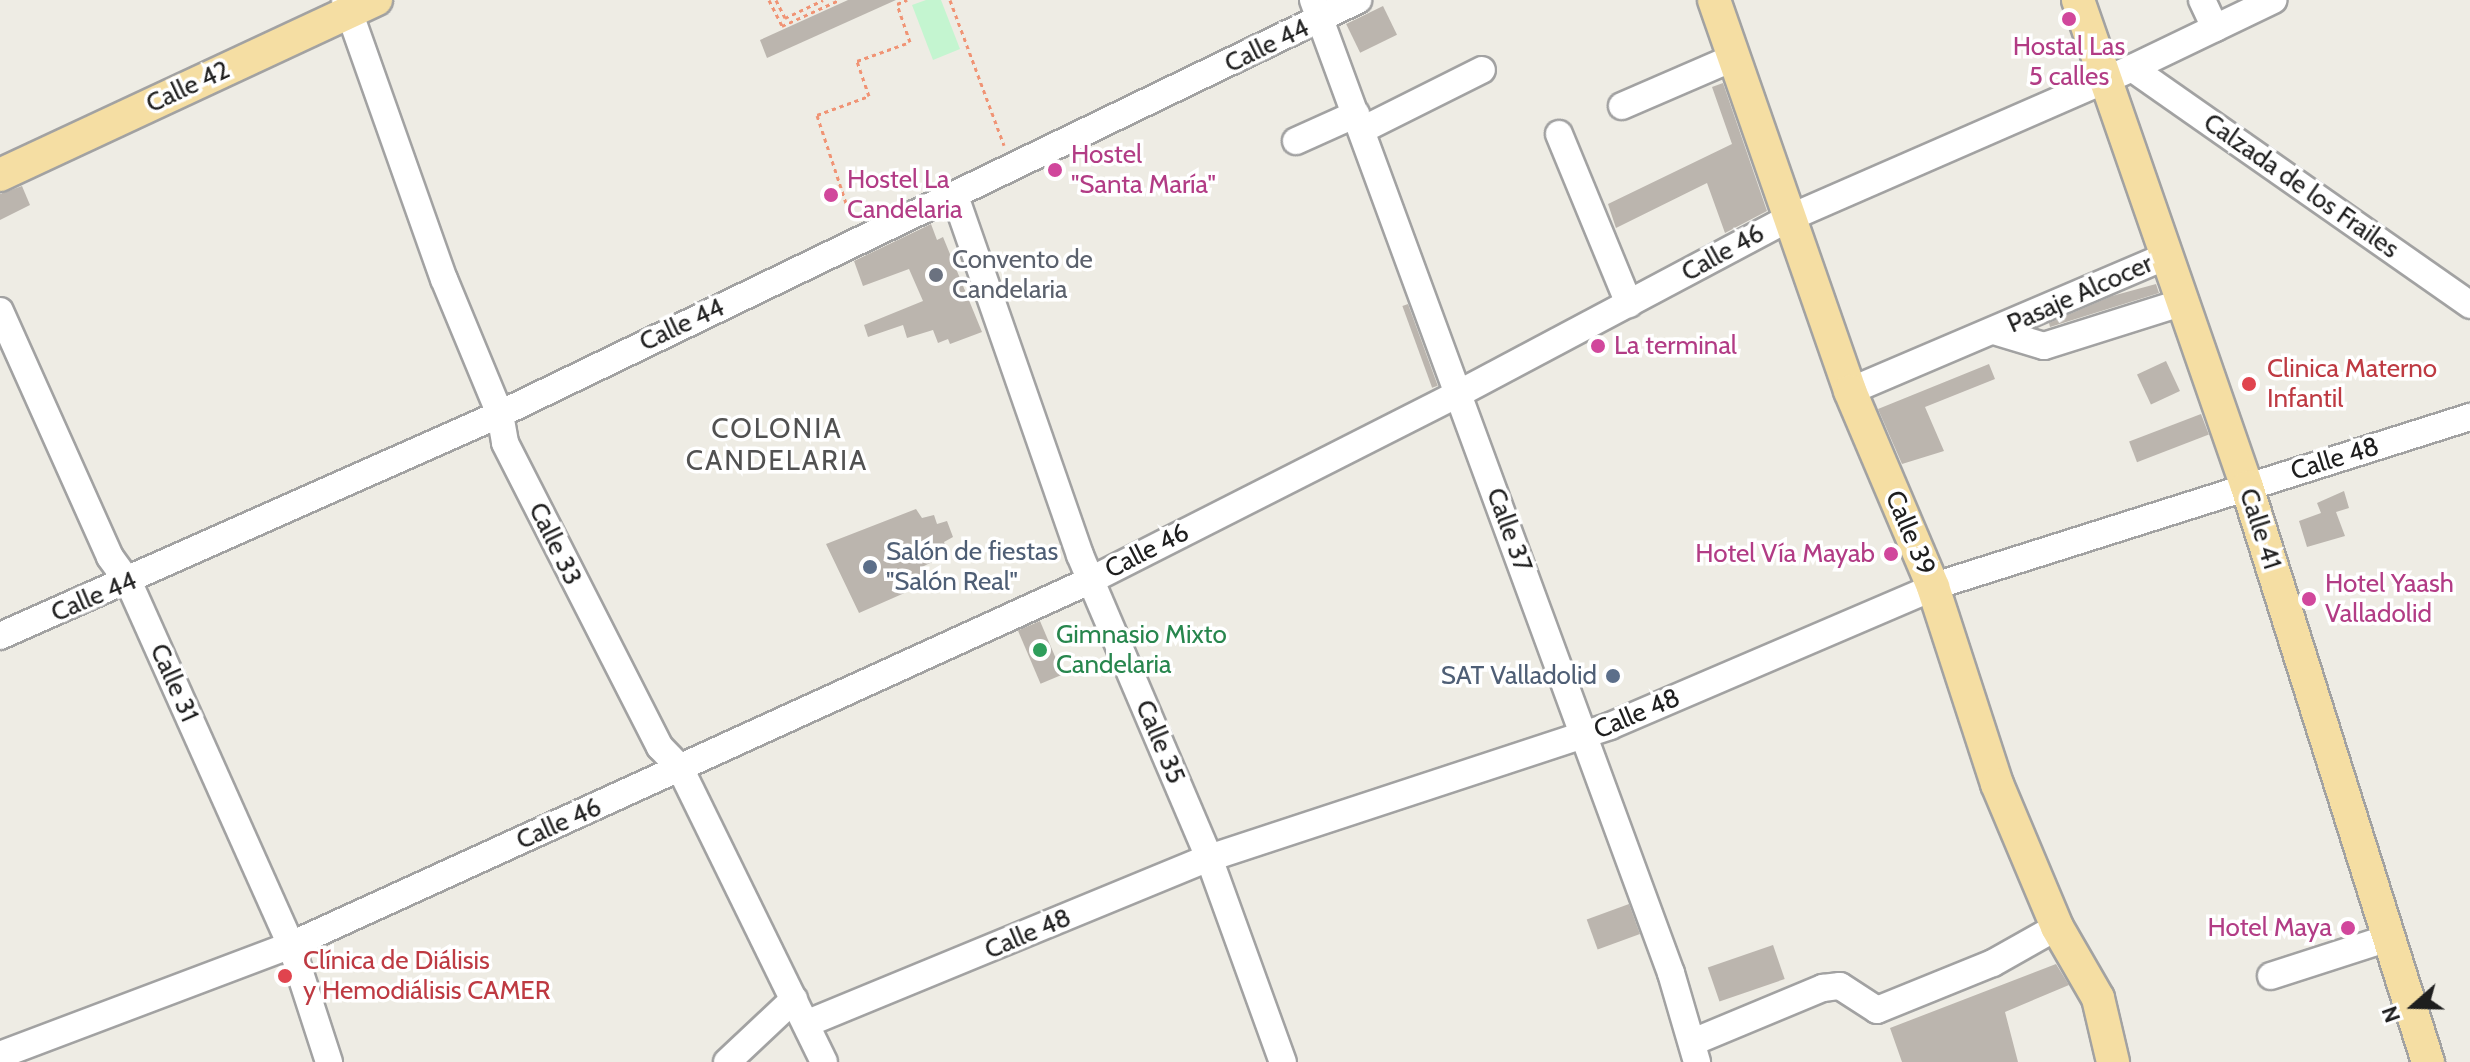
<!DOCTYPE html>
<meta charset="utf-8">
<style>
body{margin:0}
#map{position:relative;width:2470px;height:1062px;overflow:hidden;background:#eeece4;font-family:Cabin,sans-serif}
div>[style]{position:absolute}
.park>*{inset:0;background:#c4f5d0}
.building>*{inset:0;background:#bbb5ae;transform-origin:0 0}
.path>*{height:3px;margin-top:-1.5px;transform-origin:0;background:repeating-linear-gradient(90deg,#f09374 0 4px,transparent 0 8px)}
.roads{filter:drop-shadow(2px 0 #a2a2a2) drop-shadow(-2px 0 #a2a2a2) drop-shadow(0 2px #a2a2a2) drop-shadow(0 -2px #a2a2a2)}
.minor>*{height:26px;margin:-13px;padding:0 13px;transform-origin:13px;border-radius:13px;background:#fff}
.major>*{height:32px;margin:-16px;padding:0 16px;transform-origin:16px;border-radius:16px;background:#f5dea3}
.dots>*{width:22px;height:22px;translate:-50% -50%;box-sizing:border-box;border:4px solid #fff;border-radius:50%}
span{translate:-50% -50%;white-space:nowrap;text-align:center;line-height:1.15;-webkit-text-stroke:7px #fff;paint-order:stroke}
.street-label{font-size:26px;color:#1e1e1e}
.hotel-label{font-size:26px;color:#b23c85}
.left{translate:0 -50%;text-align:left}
.right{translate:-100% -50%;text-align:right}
.worship-label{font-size:26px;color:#5b616d}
.health-label{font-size:26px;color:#be3a42}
.service-label{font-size:26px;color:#4e5e75}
.leisure-label{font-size:26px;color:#27864d}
.neighbourhood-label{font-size:28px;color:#515151;letter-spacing:2px}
.north{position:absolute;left:2374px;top:966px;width:80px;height:80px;-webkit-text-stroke:6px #fff;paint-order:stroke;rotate:250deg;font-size:22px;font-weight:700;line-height:32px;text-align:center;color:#1e1e1e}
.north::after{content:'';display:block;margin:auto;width:28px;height:36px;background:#1e1e1e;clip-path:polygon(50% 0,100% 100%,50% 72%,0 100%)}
</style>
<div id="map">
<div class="park">
<i style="clip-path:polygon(926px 0,941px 0,960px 49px,933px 60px,912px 5px)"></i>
</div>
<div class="building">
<i style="clip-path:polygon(848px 0,896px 0,767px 58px,760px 40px)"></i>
<i style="left:1383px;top:6px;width:32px;height:41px;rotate:64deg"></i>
<i style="clip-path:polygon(1723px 83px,1767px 211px,1725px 233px,1707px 183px,1616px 228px,1608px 204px,1732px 144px,1712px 87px)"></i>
<i style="clip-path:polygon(22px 186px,30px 205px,0 220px,0 194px)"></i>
<i style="clip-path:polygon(931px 224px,937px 240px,943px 237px,982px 332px,950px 344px,948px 339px,938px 343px,933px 330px,907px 338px,903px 325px,868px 337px,864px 325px,923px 301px,909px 269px,863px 286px,854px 261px)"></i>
<i style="clip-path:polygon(2156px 284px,2159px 293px,2050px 327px,2049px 323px,2112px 296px)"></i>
<i style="left:1408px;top:304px;width:87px;height:6px;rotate:70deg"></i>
<i style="left:2166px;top:361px;width:33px;height:32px;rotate:65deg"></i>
<i style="clip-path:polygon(1989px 364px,1995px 379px,1925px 407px,1944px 451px,1902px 464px,1878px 409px)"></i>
<i style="left:2201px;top:414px;width:22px;height:77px;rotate:69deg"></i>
<i style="clip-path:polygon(2344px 491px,2349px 508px,2336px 512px,2345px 536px,2307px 547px,2299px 521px,2321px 513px,2317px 503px)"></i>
<i style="clip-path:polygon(916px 509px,922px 518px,934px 515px,937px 524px,947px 521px,953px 537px,944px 542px,948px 554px,920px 568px,925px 584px,859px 613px,826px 544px)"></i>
<i style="left:1040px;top:621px;width:58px;height:24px;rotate:67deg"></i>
<i style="left:1629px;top:904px;width:32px;height:45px;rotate:70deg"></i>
<i style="left:1773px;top:945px;width:36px;height:69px;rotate:71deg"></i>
<i style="clip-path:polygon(2056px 964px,2069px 985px,2005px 1012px,2018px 1062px,1902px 1062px,1890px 1028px)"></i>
</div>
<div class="path">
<i style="left:769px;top:0;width:29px;rotate:63deg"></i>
<i style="left:782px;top:26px;width:63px;rotate:-24.5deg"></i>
<i style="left:776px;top:0;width:20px;rotate:63deg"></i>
<i style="left:785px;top:18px;width:42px;rotate:-25.3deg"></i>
<i style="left:950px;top:0;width:155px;rotate:69.6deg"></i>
<i style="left:851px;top:218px;width:108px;rotate:-108.3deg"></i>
<i style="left:817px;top:115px;width:55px;rotate:-20.1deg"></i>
<i style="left:869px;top:96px;width:37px;rotate:-109deg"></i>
<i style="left:857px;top:61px;width:56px;rotate:-19.7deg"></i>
<i style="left:910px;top:42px;width:40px;rotate:-108.9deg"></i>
<i style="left:897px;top:4px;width:11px;rotate:-22deg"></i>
</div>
<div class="roads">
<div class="minor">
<i style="left:345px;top:0;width:296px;rotate:70.5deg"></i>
<i style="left:444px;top:279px;width:146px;rotate:67.5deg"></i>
<i style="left:500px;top:414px;width:29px;rotate:80deg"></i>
<i style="left:505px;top:443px;width:341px;rotate:63deg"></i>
<i style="left:660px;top:747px;width:29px;rotate:46deg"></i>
<i style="left:680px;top:768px;width:327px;rotate:63.9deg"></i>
<i style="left:1313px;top:0;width:1037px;rotate:69.8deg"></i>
<i style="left:1671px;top:973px;width:93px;rotate:73.7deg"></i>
<i style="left:2202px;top:0;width:31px;rotate:65deg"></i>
<i style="left:2132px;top:68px;width:413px;rotate:35deg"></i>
<i style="left:1622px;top:106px;width:121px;rotate:-23.4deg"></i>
<i style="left:1362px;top:130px;width:134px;rotate:-26.6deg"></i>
<i style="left:1559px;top:134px;width:184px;rotate:67.6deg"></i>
<i style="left:1296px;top:141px;width:66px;rotate:-24.2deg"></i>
<i style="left:955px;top:196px;width:380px;rotate:70.8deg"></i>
<i style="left:1080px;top:555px;width:329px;rotate:66.9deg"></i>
<i style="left:1209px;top:858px;width:217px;rotate:70.1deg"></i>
<i style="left:0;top:311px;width:269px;rotate:65.9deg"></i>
<i style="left:110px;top:557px;width:32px;rotate:54deg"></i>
<i style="left:129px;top:583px;width:397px;rotate:65.9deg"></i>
<i style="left:291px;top:945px;width:123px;rotate:72deg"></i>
<i style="left:1994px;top:331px;width:52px;rotate:16.7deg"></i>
<i style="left:2044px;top:346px;width:143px;rotate:-17.5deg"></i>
<i style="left:1850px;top:391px;width:344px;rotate:-23.1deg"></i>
<i style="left:0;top:636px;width:547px;rotate:-23.94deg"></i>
<i style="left:500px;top:414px;width:953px;rotate:-25.76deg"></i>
<i style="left:2271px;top:976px;width:124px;rotate:-17.9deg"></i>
<i style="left:808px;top:1023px;width:434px;rotate:-22.4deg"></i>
<i style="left:1209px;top:858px;width:422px;rotate:-18.2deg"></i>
<i style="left:1610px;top:726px;width:363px;rotate:-23.2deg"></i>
<i style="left:1944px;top:583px;width:552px;rotate:-17.52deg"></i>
<i style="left:1693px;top:1042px;width:141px;rotate:-22.6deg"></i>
<i style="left:1823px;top:988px;width:17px;rotate:-7deg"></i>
<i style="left:1840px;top:986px;width:44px;rotate:33deg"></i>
<i style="left:1877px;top:1010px;width:125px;rotate:-22.1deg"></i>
<i style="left:1993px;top:963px;width:73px;rotate:-29.4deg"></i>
<i style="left:0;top:1055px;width:311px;rotate:-20.7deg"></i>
<i style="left:291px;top:945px;width:879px;rotate:-24.52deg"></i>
<i style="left:1091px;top:580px;width:414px;rotate:-26.9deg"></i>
<i style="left:1460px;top:393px;width:370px;rotate:-28deg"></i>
<i style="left:1787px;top:219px;width:377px;rotate:-23.6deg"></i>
<i style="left:2132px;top:68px;width:157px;rotate:-25.7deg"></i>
<i style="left:727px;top:1062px;width:92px;rotate:-43.2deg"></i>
</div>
<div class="major">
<i style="left:1714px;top:0;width:414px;rotate:70.8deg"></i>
<i style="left:1850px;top:391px;width:213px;rotate:67deg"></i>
<i style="left:1933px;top:587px;width:207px;rotate:72deg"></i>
<i style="left:1997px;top:784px;width:155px;rotate:67.2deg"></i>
<i style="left:2057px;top:927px;width:82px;rotate:60deg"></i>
<i style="left:2098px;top:998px;width:66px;rotate:76.8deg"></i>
<i style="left:2078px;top:0;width:515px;rotate:70.86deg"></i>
<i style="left:2247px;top:487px;width:603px;rotate:72.53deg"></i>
<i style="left:0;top:175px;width:415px;rotate:-25deg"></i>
</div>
</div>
<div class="dots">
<i style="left:2069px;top:19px;background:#d1479c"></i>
<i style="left:1055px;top:170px;background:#d1479c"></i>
<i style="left:831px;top:195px;background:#d1479c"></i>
<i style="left:936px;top:275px;background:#6b7280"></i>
<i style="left:1598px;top:346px;background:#d1479c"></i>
<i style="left:2249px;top:384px;background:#e0444e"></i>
<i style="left:1891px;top:554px;background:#d1479c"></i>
<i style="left:870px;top:567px;background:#5c6f8a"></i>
<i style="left:2309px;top:599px;background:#d1479c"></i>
<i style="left:1040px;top:650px;background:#2e9e5b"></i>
<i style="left:1613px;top:676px;background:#5c6f8a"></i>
<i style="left:2348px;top:928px;background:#d1479c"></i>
<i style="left:285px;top:976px;background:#e0444e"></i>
</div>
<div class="street-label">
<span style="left:1267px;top:46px;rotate:-26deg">Calle 44</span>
<span style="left:188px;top:87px;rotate:-25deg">Calle 42</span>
<span style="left:2301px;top:186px;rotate:35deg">Calzada de los Frailes</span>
<span style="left:1723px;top:253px;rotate:-29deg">Calle 46</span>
<span style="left:2080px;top:294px;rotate:-24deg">Pasaje Alcocer</span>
<span style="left:682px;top:325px;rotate:-25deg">Calle 44</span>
<span style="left:2335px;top:459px;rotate:-17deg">Calle 48</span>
<span style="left:2260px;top:529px;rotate:72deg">Calle 41</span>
<span style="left:1509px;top:530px;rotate:70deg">Calle 37</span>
<span style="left:1910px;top:533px;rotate:67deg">Calle 39</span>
<span style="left:555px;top:544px;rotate:64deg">Calle 33</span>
<span style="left:1147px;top:551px;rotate:-27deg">Calle 46</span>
<span style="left:94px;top:597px;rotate:-23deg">Calle 44</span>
<span style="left:174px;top:683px;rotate:66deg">Calle 31</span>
<span style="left:1637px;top:714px;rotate:-23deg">Calle 48</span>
<span style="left:1160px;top:742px;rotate:67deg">Calle 35</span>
<span style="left:559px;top:824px;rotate:-24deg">Calle 46</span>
<span style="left:1028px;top:934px;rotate:-23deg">Calle 48</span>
</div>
<div class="hotel-label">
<span style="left:2069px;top:62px">Hostal Las<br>5 calles</span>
<span class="left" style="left:1071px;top:170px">Hostel<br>"Santa María"</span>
<span class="left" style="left:847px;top:195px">Hostel La<br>Candelaria</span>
<span class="left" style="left:1614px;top:346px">La terminal</span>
<span class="right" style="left:1875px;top:554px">Hotel Vía Mayab</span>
<span class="left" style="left:2325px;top:599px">Hotel Yaash<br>Valladolid</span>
<span class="right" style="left:2332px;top:928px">Hotel Maya</span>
</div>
<div class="worship-label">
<span class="left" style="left:952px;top:275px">Convento de<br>Candelaria</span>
</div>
<div class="health-label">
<span class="left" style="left:2267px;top:384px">Clinica Materno<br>Infantil</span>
<span class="left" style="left:303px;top:976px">Clínica de Diálisis<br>y Hemodiálisis CAMER</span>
</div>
<div class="service-label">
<span class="left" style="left:886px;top:567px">Salón de fiestas<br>"Salón Real"</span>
<span class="right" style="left:1597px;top:676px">SAT Valladolid</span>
</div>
<div class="leisure-label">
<span class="left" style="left:1056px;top:650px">Gimnasio Mixto<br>Candelaria</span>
</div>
<div class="neighbourhood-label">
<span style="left:777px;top:444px">COLONIA<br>CANDELARIA</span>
</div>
<div class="north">N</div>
</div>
